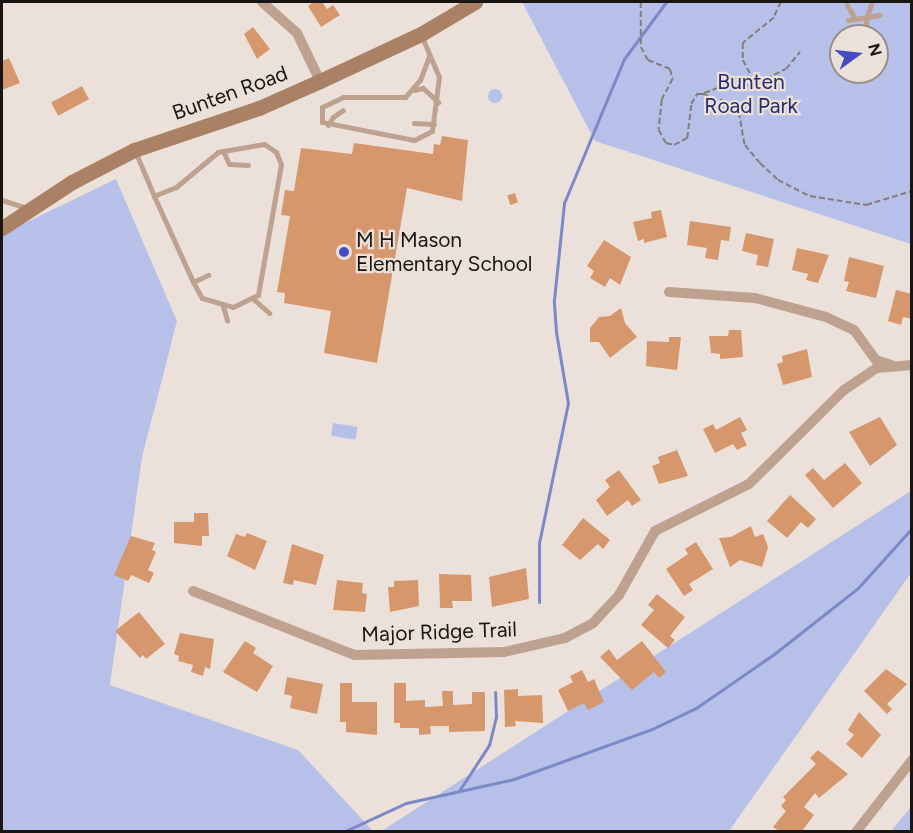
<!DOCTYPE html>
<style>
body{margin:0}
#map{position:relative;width:913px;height:833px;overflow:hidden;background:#ece1da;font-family:Figtree,sans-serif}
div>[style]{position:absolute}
.green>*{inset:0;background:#b6c0e8;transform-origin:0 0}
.round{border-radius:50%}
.stream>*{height:3px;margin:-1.5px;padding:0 1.5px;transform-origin:1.5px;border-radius:1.5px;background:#7c88c7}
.building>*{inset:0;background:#d6976c;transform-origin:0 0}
.path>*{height:1.5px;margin-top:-0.75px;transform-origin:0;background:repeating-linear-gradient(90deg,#847d78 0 6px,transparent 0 9px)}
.lane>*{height:5px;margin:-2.5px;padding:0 2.5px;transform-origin:2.5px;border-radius:2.5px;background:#bea28f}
.street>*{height:10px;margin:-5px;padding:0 5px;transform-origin:5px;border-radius:5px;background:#bea28f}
.secondary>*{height:15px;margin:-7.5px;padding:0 7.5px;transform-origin:7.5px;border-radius:7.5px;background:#aa8165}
.dots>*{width:16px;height:16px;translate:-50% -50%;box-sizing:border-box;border:3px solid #ece1da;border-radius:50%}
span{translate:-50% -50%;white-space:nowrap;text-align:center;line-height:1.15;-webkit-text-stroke:4.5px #ece1da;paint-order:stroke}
.park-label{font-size:21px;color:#262a74}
.street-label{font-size:21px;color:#191512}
.poi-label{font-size:21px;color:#191512}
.left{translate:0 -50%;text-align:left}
.frame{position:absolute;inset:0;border:3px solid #191512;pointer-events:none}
.north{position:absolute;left:829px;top:24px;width:60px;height:60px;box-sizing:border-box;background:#ece1da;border:2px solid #988f8a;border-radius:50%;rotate:75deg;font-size:16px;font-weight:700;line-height:24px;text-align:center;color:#191512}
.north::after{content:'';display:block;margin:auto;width:21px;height:27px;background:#454cc1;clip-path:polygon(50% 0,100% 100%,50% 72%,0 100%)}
</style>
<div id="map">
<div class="green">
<i style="clip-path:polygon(evenodd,522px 2px,911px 2px,911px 244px,595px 141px,522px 2px,841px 36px,877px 36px,877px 72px,841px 72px,841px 36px)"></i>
<i class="round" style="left:488px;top:89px;width:14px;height:14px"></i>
<i style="clip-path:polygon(116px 179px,177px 321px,142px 457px,110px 685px,298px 750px,373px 831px,2px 832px,2px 234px)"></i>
<i style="left:333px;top:423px;width:25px;height:13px;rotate:9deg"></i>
<i style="clip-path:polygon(911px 491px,911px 573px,729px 831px,380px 832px)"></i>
<i style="clip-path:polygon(911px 807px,911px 831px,891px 831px)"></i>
</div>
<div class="stream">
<i style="left:539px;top:602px;width:59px;rotate:-90deg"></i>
<i style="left:539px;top:543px;width:143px;rotate:-78.3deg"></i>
<i style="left:568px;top:403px;width:72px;rotate:-99.6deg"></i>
<i style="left:556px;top:332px;width:32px;rotate:-94deg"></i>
<i style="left:554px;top:300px;width:98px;rotate:-84.1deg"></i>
<i style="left:564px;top:203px;width:156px;rotate:-67.4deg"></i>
<i style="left:624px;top:59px;width:71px;rotate:-53.6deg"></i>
<i style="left:459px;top:791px;width:55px;rotate:-56.9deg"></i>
<i style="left:489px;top:745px;width:29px;rotate:-76deg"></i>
<i style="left:496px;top:717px;width:25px;rotate:-92deg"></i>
<i style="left:343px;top:832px;width:69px;rotate:-24.7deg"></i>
<i style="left:406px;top:803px;width:111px;rotate:-12.5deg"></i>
<i style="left:514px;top:779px;width:147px;rotate:-19.9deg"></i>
<i style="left:652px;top:729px;width:49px;rotate:-25.5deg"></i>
<i style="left:696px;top:708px;width:95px;rotate:-34.7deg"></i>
<i style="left:774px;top:654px;width:107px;rotate:-38.2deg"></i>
<i style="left:858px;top:588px;width:81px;rotate:-48deg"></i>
</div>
<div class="building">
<i style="clip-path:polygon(314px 2px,322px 2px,327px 9px,333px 5px,340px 15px,321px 27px,308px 6px)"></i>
<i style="clip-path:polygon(253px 27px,270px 49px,257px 59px,244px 34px)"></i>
<i style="clip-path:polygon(9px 58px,20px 83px,2px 90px,2px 61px)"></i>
<i style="left:82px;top:86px;width:15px;height:35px;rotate:62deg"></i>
<i style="clip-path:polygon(442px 136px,468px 140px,462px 201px,407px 188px,377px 363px,324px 353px,331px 311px,284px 303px,285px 293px,277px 292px,290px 216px,281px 215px,285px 190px,294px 191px,301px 148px,352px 154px,354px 143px,433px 154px,434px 144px,440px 145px)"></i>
<i style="left:515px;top:193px;width:10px;height:8px;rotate:73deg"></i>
<i style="clip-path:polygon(661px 210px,667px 237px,644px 243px,644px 239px,638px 241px,633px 222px,652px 218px,651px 212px)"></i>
<i style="clip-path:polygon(690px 221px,731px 227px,729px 241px,721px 240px,718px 260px,705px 258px,707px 248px,687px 245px)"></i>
<i style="clip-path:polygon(746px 233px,774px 239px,768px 267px,756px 265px,758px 255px,742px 251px)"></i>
<i style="clip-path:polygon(604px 240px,631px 257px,620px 285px,610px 278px,605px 287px,590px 278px,594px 271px,587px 266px)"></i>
<i style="clip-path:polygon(797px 248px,829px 255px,818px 283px,806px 280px,808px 274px,792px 270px)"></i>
<i style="clip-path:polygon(849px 257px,884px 266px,876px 298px,846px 291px,849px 282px,844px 281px)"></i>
<i style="clip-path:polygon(896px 290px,912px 294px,912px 319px,903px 317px,901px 325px,888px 321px)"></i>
<i style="clip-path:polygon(621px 308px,625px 323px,637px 337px,610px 358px,599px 342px,590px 342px,590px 328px,599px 317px,610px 316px)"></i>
<i style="clip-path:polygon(729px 330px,741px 330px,743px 357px,720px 359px,720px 354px,711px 353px,709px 336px,728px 336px)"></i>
<i style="clip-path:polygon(669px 337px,681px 337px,677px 370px,646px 366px,647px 341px,669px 342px)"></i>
<i style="clip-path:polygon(807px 349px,812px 377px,783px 385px,777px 364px,783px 362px,782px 356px)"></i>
<i style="clip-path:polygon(740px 417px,747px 430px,741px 433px,747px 445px,737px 450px,733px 444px,715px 453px,703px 429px,713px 424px,716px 430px)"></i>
<i style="clip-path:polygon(880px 417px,897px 445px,870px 466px,849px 432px)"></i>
<i style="clip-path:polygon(677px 450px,688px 476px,659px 484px,652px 466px,660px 463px,658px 457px)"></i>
<i style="clip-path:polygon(845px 463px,862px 483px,833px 508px,805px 475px,813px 468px,824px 480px)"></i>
<i style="clip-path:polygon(619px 470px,641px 500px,632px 506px,628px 500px,607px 516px,596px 500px,610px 487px,605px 480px)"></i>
<i style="clip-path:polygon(790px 495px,816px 519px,808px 528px,801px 522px,787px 538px,767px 521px)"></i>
<i style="clip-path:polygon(194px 513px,208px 513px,209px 536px,202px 536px,202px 546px,174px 543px,174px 522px,194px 522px)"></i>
<i style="clip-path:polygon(583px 518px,610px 540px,603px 549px,598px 544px,580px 560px,562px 545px)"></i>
<i style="clip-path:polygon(751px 526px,755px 537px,763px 534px,768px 547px,762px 567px,740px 560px,730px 567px,719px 538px,731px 537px)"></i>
<i style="clip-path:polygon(247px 533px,267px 541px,255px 570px,227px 556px,236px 534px,245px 537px)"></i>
<i style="clip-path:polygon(131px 536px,155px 543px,152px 550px,156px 552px,148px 570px,154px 573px,149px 583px,131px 575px,128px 581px,114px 575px)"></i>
<i style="clip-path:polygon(696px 542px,713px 569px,689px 584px,693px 590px,684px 596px,666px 569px,688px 554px,685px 549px)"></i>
<i style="clip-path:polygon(292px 544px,324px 555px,316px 585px,294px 580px,293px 585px,283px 583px)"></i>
<i style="clip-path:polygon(526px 568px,529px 599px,492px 607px,489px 577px)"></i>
<i style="clip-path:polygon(439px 574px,471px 575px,472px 601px,452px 601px,453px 608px,440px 608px)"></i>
<i style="clip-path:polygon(337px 580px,363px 583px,362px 593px,367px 594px,365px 612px,333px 610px)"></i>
<i style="clip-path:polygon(418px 580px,419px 606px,390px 612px,388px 587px,394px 587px,394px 581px)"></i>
<i style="clip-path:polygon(657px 594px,685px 617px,670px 636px,675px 640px,668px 648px,641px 625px,654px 610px,648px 605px)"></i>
<i style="clip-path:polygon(139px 612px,165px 644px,146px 659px,143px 655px,140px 658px,115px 631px)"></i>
<i style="clip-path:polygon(180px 633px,214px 639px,210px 669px,205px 667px,203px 676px,191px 672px,193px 665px,178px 661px,179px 656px,174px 654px)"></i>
<i style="clip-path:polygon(245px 641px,256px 648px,253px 653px,273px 666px,257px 692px,223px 672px)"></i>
<i style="clip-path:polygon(642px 641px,666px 672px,659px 678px,654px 672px,632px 690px,600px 657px,609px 649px,617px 660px)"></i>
<i style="clip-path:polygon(886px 669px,907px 684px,887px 704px,892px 709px,887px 714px,864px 691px)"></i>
<i style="clip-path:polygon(582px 670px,588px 682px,594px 679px,604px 702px,588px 710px,584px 703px,568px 711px,558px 690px,573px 682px,570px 676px)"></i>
<i style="clip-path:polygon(287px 677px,323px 684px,317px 714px,290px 708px,292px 696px,284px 694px)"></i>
<i style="clip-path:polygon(340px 683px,352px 683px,352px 702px,377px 702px,377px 735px,346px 732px,346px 722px,340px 722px)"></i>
<i style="clip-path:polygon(394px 683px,406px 683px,406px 701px,425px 700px,425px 707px,443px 706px,442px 691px,453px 691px,453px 705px,472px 704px,472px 692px,485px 692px,485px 731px,449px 732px,449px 726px,430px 726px,431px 734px,419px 735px,419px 728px,400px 728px,400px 723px,394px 723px)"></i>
<i style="clip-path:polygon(518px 689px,518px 696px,542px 695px,543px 723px,515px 721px,516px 726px,505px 727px,504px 690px)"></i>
<i style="clip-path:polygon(859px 712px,881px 735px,862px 758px,846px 744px,854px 735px,848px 730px)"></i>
<i style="clip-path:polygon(818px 750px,848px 774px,819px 798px,815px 793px,804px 807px,814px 815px,802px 831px,779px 831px,773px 827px,786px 811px,781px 806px,786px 800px,783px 797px,816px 764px,810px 758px)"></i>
</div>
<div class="path">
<i style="left:641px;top:2px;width:45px;rotate:90deg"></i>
<i style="left:641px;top:47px;width:15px;rotate:62deg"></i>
<i style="left:648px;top:60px;width:24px;rotate:22deg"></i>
<i style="left:670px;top:69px;width:10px;rotate:73deg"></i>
<i style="left:673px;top:79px;width:24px;rotate:118deg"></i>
<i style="left:662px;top:100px;width:30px;rotate:96deg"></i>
<i style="left:659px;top:130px;width:15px;rotate:62deg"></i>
<i style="left:666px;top:143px;width:8px;rotate:14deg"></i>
<i style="left:674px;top:145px;width:15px;rotate:-28deg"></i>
<i style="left:687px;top:138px;width:34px;rotate:-83deg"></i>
<i style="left:691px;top:104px;width:12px;rotate:-59deg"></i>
<i style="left:697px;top:94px;width:6px"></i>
<i style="left:703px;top:94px;width:24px;rotate:19deg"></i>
<i style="left:726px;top:102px;width:16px;rotate:38deg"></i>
<i style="left:739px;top:112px;width:34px;rotate:80deg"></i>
<i style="left:745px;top:145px;width:23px;rotate:50deg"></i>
<i style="left:760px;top:163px;width:25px;rotate:43deg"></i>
<i style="left:778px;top:180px;width:36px;rotate:27deg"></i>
<i style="left:810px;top:196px;width:57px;rotate:9.1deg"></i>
<i style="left:866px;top:205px;width:48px;rotate:-16.9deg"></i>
<i style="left:781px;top:2px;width:17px;rotate:114deg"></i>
<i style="left:774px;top:18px;width:40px;rotate:141deg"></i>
<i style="left:743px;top:43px;width:17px;rotate:90deg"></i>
<i style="left:743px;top:60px;width:21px;rotate:62deg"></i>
<i style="left:753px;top:79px;width:13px"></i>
<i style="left:766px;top:79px;width:22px;rotate:-27deg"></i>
<i style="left:786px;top:69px;width:22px;rotate:-51deg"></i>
<i style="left:704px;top:93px;width:20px;rotate:-20deg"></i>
<i style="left:723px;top:86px;width:21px;rotate:8deg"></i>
<i style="left:744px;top:89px;width:14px;rotate:-54deg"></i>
</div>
<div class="lane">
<i style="left:847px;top:5px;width:16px;rotate:60deg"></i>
<i style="left:848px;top:20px;width:32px;rotate:-9deg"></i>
<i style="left:866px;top:36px;width:17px;rotate:-90deg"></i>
<i style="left:866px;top:19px;width:18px;rotate:-71deg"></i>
<i style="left:422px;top:37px;width:43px;rotate:67deg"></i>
<i style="left:439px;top:77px;width:54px;rotate:97.4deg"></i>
<i style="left:432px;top:131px;width:20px;rotate:153deg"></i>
<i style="left:414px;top:140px;width:94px;rotate:-168.9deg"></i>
<i style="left:322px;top:122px;width:15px;rotate:-90deg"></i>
<i style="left:322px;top:107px;width:23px;rotate:-25deg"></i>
<i style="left:343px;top:97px;width:62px"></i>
<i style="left:405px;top:97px;width:23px;rotate:-49deg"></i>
<i style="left:420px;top:80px;width:26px;rotate:-69deg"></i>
<i style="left:414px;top:90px;width:9px;rotate:-13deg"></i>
<i style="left:423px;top:88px;width:21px;rotate:43deg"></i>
<i style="left:414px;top:123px;width:20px;rotate:3deg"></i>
<i style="left:328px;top:125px;width:9px;rotate:-58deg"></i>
<i style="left:333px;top:117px;width:12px;rotate:-35deg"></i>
<i style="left:135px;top:151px;width:49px;rotate:67.1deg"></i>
<i style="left:154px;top:196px;width:94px;rotate:65.6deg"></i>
<i style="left:193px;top:282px;width:18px;rotate:61deg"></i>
<i style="left:202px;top:298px;width:32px;rotate:16deg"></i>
<i style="left:233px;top:307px;width:28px;rotate:-26deg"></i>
<i style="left:258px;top:295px;width:133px;rotate:-80deg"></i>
<i style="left:281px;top:164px;width:13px;rotate:-113deg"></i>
<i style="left:276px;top:152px;width:14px;rotate:-146deg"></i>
<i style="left:264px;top:144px;width:47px;rotate:170.1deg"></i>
<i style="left:218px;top:152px;width:55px;rotate:140.2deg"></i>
<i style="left:176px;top:187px;width:24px;rotate:158deg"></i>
<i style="left:223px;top:151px;width:14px;rotate:65deg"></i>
<i style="left:229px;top:164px;width:19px;rotate:3deg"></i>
<i style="left:2px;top:200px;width:25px;rotate:18deg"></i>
<i style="left:193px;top:282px;width:17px;rotate:-25deg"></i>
<i style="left:252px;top:298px;width:23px;rotate:41deg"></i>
<i style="left:223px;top:306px;width:15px;rotate:74deg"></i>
</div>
<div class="street">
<i style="left:262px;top:2px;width:47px;rotate:41.5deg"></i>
<i style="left:297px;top:33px;width:53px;rotate:64.4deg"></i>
<i style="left:669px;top:292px;width:86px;rotate:4deg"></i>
<i style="left:755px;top:298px;width:73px;rotate:15deg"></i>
<i style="left:826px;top:317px;width:31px;rotate:25deg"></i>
<i style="left:854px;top:330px;width:37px;rotate:54deg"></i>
<i style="left:876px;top:360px;width:16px;rotate:18deg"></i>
<i style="left:193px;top:591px;width:174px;rotate:21.6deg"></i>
<i style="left:355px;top:655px;width:149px;rotate:-1.2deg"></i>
<i style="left:504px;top:652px;width:63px;rotate:-12.9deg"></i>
<i style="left:565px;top:638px;width:32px;rotate:-28deg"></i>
<i style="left:593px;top:623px;width:38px;rotate:-47deg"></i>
<i style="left:619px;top:595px;width:73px;rotate:-60.6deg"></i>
<i style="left:655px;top:531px;width:105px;rotate:-26.6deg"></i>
<i style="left:749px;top:484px;width:134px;rotate:-44.7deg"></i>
<i style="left:844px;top:390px;width:40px;rotate:-34deg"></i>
<i style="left:877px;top:368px;width:35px;rotate:-5deg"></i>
<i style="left:856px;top:832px;width:91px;rotate:-52.1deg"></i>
</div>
<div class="secondary">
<i style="left:2px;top:228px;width:84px;rotate:-33.3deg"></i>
<i style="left:72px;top:182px;width:70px;rotate:-27.3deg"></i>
<i style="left:134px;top:150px;width:132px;rotate:-18.6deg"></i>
<i style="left:259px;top:108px;width:67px;rotate:-23.9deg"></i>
<i style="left:320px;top:81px;width:111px;rotate:-25deg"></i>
<i style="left:421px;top:34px;width:63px;rotate:-30.7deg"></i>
</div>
<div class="dots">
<i style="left:344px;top:252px;background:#454cc1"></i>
</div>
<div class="park-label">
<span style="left:751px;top:94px">Bunten<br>Road Park</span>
</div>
<div class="street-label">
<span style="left:230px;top:93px;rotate:-20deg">Bunten Road</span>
<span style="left:439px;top:632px;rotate:-2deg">Major Ridge Trail</span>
</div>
<div class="poi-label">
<span class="left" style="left:356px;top:252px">M H Mason<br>Elementary School</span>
</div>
<div class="frame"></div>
<div class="north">N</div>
</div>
